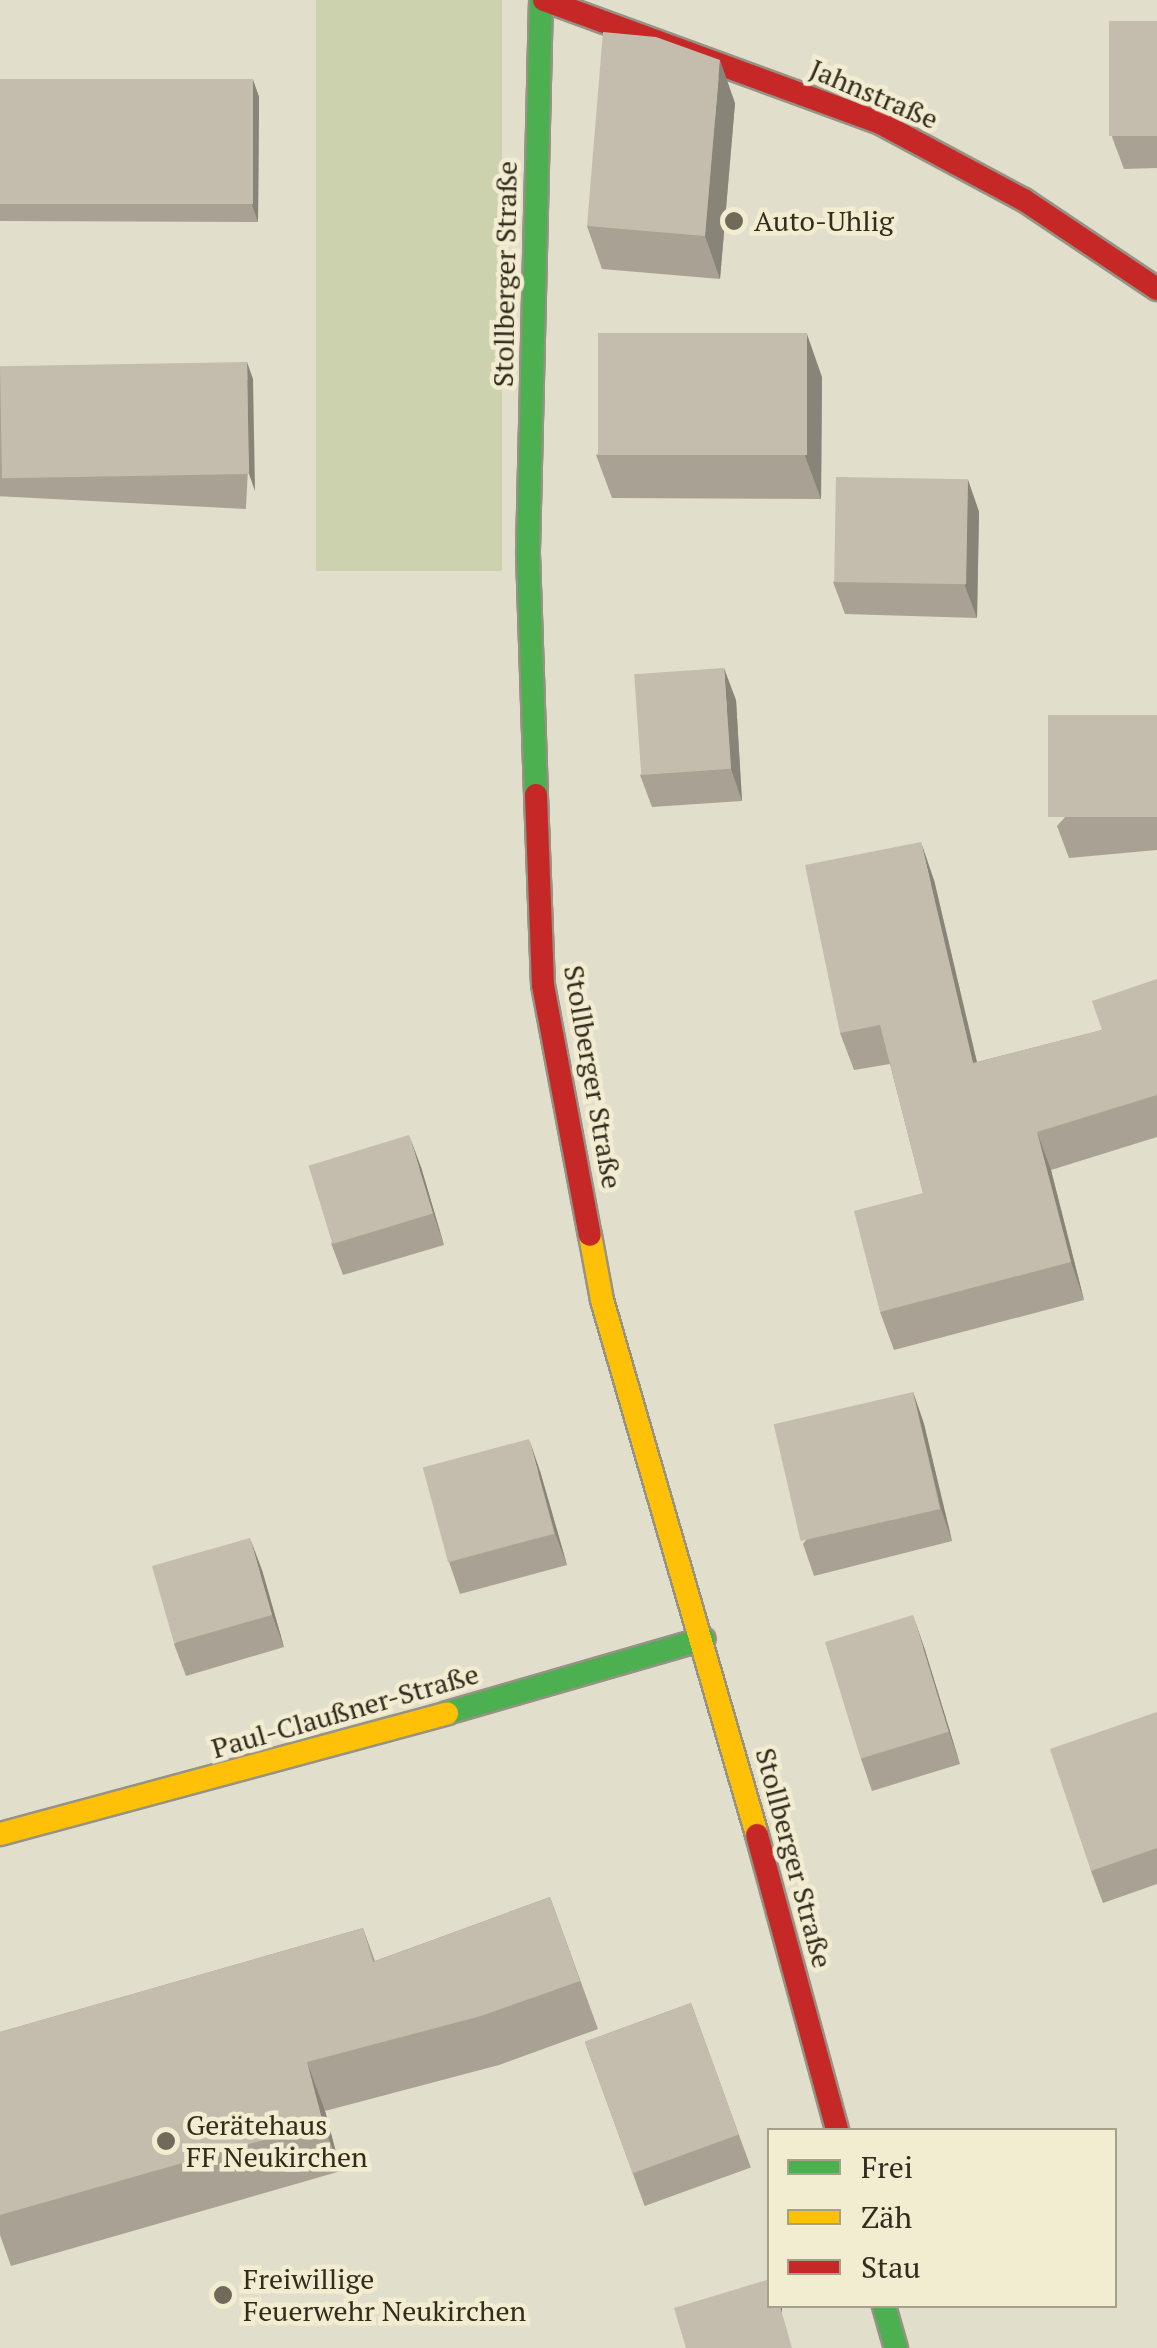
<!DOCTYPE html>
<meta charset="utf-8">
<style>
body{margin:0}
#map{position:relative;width:1157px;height:2348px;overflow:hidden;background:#e1decb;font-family:"PT Serif",serif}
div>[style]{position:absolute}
.green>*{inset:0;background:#ccd1ae;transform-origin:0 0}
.roads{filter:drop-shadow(2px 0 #969284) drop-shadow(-2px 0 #969284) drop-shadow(0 2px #969284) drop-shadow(0 -2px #969284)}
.fast>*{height:22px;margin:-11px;padding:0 11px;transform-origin:11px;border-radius:11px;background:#4caf50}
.slow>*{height:22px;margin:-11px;padding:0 11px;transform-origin:11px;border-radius:11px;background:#ffc107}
.jam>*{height:22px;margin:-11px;padding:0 11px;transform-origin:11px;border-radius:11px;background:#c62828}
.wall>*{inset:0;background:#a9a294;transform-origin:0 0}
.shaded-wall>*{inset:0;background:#898478;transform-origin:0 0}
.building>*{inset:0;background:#c4bcac;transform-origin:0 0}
.dots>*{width:28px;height:28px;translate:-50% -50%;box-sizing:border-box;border:5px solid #f2edd1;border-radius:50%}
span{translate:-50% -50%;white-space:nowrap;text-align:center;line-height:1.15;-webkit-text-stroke:9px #f2edd1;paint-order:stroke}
.street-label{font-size:28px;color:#332b1e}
.poi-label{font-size:28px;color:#332b1e}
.left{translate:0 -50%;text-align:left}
.legend{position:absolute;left:767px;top:2128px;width:350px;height:180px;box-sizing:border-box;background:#f2edd1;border:2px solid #a69f89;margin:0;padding:12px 18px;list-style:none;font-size:30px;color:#332b1e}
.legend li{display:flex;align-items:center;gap:20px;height:50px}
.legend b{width:50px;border:2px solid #a69f89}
</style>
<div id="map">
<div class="green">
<i style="left:316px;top:0;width:186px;height:571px"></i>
</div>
<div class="roads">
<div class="fast">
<i style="left:536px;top:795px;width:244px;rotate:-91.9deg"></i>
<i style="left:528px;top:551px;width:551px;rotate:-88.65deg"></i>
<i style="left:447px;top:1713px;width:267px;rotate:-16.1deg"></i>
<i style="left:884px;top:2306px;width:44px;rotate:74.1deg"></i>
</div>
<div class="slow">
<i style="left:590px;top:1235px;width:66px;rotate:79.5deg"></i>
<i style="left:602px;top:1300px;width:557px;rotate:73.84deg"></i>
<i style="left:0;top:1834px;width:463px;rotate:-15.1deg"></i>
</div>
<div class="jam">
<i style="left:544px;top:0;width:360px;rotate:20.1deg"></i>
<i style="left:882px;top:124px;width:161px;rotate:28.2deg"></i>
<i style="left:1024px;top:200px;width:160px;rotate:33.8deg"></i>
<i style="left:536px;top:795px;width:190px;rotate:87.9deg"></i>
<i style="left:543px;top:985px;width:254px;rotate:79.4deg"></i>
<i style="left:757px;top:1835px;width:306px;rotate:74.8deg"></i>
</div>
</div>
<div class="wall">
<i style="clip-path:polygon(1157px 21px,1157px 168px,1124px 169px,1112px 137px)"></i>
<i style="clip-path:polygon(0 79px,253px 80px,259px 97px,258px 222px,0 221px)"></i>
<i style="clip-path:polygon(735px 103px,720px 279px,602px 269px,587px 226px)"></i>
<i style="left:0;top:367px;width:253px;height:129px;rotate:3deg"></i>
<i style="clip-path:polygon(822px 377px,821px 499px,612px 498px,596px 455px)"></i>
<i style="clip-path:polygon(968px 480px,979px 512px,977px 618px,845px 614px,833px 582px)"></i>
<i style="clip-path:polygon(736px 700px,742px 801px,652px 807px,640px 775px)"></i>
<i style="clip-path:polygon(1157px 715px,1157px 850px,1069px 858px,1057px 826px)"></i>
<i style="clip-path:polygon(934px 880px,977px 1062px,1102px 1030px,1157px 979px,1157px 1137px,1051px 1170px,1084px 1300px,894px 1350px,880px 1312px,923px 1193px,890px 1064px,854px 1070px,840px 1033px)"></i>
<i style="clip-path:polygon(421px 1167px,444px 1245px,343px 1275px,331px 1243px)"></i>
<i style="clip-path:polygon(913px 1392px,924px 1424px,952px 1541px,814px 1576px,803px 1544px)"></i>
<i style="clip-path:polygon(540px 1471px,567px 1565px,460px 1594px,449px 1562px)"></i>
<i style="clip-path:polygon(262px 1570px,284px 1647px,186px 1676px,174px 1644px)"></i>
<i style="clip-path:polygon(924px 1647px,960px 1764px,872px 1791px,861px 1759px)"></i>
<i style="clip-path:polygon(1157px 1712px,1157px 1884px,1103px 1903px,1091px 1871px)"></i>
<i style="clip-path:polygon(550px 1897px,598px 2029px,499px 2065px,325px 2111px,341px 2171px,11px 2266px,0 2235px,0 2032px,363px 1928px,375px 1961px)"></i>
<i style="left:691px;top:2003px;width:175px;height:113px;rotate:70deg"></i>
</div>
<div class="shaded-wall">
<i style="clip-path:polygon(720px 60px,735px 103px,720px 279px,705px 236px)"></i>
<i style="clip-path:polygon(253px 80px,259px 97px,258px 222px,252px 205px)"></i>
<i style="clip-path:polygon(807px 334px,822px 377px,821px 499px,805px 456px)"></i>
<i style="clip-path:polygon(247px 362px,253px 379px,255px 491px,249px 474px)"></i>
<i style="clip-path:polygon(968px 480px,979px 512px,977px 618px,965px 586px)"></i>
<i style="clip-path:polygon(724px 668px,736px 700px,742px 801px,731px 769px)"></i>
<i style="clip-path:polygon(921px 842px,934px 880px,986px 1101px,973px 1063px)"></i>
<i style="clip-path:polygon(1037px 1132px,1051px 1170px,1084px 1300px,1071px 1262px)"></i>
<i style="clip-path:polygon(409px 1135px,421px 1167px,444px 1245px,433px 1213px)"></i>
<i style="clip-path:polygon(913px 1392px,924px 1424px,952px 1541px,941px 1509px)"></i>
<i style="clip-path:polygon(529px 1439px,540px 1471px,567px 1565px,555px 1533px)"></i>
<i style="clip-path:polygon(250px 1538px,262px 1570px,284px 1647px,272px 1615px)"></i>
<i style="clip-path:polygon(913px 1615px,924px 1647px,960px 1764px,949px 1732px)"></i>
<i style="clip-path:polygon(307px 2062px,325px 2111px,341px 2171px,323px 2123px)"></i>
<i style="left:780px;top:2306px;width:2px;height:44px"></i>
</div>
<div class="building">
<i style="left:1157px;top:21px;width:115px;height:48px;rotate:90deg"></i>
<i style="clip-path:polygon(603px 32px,656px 37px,720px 60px,705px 236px,587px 226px)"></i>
<i style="left:0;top:79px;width:253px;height:125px"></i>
<i style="left:598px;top:333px;width:209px;height:122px"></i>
<i style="left:247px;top:362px;width:112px;height:247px;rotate:89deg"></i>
<i style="left:836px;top:477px;width:132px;height:105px;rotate:1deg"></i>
<i style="left:724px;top:668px;width:101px;height:90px;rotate:86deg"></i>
<i style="left:1157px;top:715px;width:102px;height:109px;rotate:90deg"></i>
<i style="clip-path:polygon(921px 842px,973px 1063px,1102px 1030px,1092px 1001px,1157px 979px,1157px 1095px,1037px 1132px,1071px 1262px,880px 1312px,854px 1211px,923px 1193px,880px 1025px,840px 1033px,805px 865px)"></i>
<i style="left:409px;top:1135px;width:82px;height:105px;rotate:73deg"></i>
<i style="left:913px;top:1392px;width:120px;height:143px;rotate:77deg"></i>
<i style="left:529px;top:1439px;width:98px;height:110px;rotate:75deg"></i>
<i style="left:250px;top:1538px;width:80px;height:102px;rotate:74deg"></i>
<i style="left:913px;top:1615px;width:122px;height:92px;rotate:73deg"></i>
<i style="clip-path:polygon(1157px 1712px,1157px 1848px,1091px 1871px,1050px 1749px)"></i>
<i style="clip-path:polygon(550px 1897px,580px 1981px,481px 2016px,307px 2062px,323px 2123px,0 2215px,0 2032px,363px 1928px,373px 1962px)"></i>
<i style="left:691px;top:2003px;width:140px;height:113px;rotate:70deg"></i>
<i style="clip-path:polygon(770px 2279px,770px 2306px,780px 2306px,792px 2348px,686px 2348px,674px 2308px)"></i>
</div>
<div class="dots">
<i style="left:734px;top:221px;background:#706a5b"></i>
<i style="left:166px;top:2141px;background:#706a5b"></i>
<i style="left:223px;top:2295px;background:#706a5b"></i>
</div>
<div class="street-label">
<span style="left:874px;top:94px;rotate:23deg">Jahnstraße</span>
<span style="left:505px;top:274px;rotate:-89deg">Stollberger Straße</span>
<span style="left:593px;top:1077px;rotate:80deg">Stollberger Straße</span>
<span style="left:345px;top:1711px;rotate:-16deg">Paul-Claußner-Straße</span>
<span style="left:794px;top:1858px;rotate:75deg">Stollberger Straße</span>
</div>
<div class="poi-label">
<span class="left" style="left:754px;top:221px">Auto-Uhlig</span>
<span class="left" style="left:186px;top:2141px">Gerätehaus<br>FF Neukirchen</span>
<span class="left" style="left:243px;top:2295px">Freiwillige<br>Feuerwehr Neukirchen</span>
</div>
<ul class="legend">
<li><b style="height:12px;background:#4caf50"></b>Frei</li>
<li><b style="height:12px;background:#ffc107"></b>Zäh</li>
<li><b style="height:12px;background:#c62828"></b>Stau</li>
</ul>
</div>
